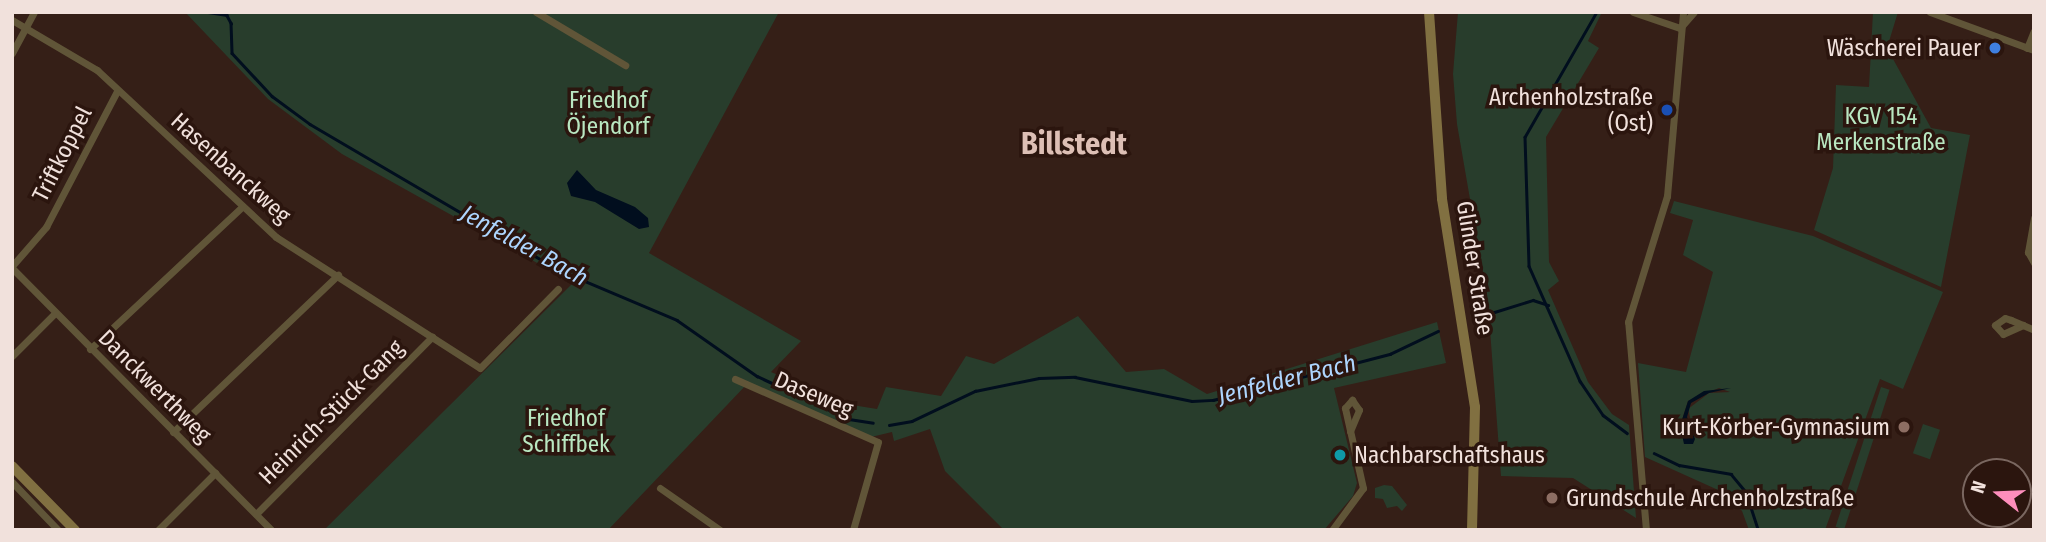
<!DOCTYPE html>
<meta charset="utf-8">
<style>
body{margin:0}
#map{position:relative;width:2046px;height:542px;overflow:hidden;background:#351f17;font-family:"Fira Sans Condensed",sans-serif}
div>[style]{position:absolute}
.green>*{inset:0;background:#283d2c;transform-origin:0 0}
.water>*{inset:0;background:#010e1e}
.stream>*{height:2.5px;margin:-1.25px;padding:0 1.25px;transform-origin:1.25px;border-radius:1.25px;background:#010e1e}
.street>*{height:7px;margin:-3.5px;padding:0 3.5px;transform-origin:3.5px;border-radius:3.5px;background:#605538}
.secondary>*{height:10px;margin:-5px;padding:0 5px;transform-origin:5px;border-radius:5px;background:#817041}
.dots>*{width:19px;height:19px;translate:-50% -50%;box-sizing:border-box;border:4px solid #2b150e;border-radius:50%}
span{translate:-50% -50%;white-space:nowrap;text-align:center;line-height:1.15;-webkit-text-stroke:7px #2b150e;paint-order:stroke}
.poi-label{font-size:23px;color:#f1e1dc}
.right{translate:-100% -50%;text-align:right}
.left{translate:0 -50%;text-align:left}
.park-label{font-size:23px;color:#b9e7c1}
.street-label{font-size:23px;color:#f1e1dc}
.water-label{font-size:24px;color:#add5fe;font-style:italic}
.district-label{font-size:30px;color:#ddbfb5;font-weight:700}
.frame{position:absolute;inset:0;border:14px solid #f1e1dc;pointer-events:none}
.north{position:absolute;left:1962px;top:458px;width:70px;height:70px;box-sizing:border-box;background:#2b150e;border:2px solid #7a6760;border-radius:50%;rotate:288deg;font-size:19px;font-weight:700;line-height:28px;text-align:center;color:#f1e1dc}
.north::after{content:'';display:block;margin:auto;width:24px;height:32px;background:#fe8ebc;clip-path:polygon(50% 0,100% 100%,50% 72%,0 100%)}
</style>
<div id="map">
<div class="green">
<i style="clip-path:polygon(185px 12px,779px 12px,649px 253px,801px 341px,771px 372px,846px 404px,877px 409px,886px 387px,941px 396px,966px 356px,994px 364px,1078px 316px,1126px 372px,1164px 369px,1207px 394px,1437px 322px,1446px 363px,1334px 388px,1357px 483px,1353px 496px,1324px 530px,1004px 530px,945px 471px,930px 429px,894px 441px,892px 432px,871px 437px,748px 383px,608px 530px,324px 530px,573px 283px,342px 154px,268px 99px)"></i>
<i style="clip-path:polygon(1458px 12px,1602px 12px,1588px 41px,1599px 48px,1546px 137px,1549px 262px,1559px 281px,1548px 290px,1588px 382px,1612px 414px,1629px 425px,1636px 518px,1573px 478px,1501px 476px,1488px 303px,1457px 124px,1453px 74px)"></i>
<i style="clip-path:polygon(1873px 12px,1898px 12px,1887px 48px,1931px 128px,1970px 135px,1941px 287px,1814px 230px,1833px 168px,1836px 85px,1869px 87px)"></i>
<i style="clip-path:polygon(evenodd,1674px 201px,1813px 236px,1943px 292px,1903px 389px,1880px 379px,1825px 530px,1749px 530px,1742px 511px,1727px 494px,1645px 457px,1638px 363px,1686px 372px,1713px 272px,1683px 255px,1693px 220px,1670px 213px,1674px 201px,1719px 388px,1730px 392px,1709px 393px,1688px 409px,1694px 434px,1680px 426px,1688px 401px,1719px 388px)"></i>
<i style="left:1881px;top:387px;width:9px;height:147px;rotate:18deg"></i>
<i style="left:1923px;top:424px;width:18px;height:31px;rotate:19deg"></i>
<i style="clip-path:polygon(1384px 485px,1392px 486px,1407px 505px,1402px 511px,1397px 506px,1387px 508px,1383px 499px,1375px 498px,1375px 488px)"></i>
</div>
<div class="water">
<i style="clip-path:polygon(577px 170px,596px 190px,635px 207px,648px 218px,649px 227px,639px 229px,595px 202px,571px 196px,567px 183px)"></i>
<i style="clip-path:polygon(1731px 388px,1709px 393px,1691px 403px,1687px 417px,1695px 439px,1693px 444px,1684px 444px,1680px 426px,1688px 401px,1704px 391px)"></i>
</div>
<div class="stream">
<i style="left:208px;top:12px;width:19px;rotate:9deg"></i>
<i style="left:225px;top:12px;width:13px;rotate:61deg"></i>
<i style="left:231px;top:23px;width:30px;rotate:88deg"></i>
<i style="left:232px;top:53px;width:59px;rotate:47.1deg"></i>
<i style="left:272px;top:96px;width:47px;rotate:36.4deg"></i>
<i style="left:310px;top:124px;width:291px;rotate:30.4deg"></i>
<i style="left:561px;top:271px;width:126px;rotate:22.9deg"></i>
<i style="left:677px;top:320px;width:98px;rotate:35deg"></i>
<i style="left:757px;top:376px;width:102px;rotate:25.1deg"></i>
<i style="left:849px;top:419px;width:24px;rotate:9deg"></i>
<i style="left:1597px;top:12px;width:144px;rotate:119.9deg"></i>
<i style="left:1525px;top:137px;width:129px;rotate:88.2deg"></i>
<i style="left:1529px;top:266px;width:126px;rotate:66.1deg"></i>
<i style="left:1580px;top:381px;width:41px;rotate:55.9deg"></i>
<i style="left:1603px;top:415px;width:30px;rotate:37deg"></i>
<i style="left:1488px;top:314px;width:47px;rotate:-17.3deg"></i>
<i style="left:1533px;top:300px;width:16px;rotate:18deg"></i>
<i style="left:889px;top:425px;width:23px;rotate:-10deg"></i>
<i style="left:912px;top:421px;width:70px;rotate:-25.5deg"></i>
<i style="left:975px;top:391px;width:65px;rotate:-11.5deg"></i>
<i style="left:1039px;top:378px;width:36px;rotate:-2deg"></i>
<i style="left:1075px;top:377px;width:119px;rotate:11.6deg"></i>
<i style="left:1192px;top:401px;width:21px;rotate:-3deg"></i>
<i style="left:1213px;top:400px;width:183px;rotate:-14.6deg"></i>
<i style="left:1390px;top:354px;width:53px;rotate:-25.6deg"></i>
<i style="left:1654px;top:453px;width:28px;rotate:26deg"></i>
<i style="left:1679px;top:465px;width:53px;rotate:9.8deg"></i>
<i style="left:1731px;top:474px;width:23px;rotate:50deg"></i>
<i style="left:1746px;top:492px;width:40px;rotate:72deg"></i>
</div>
<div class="street">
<i style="left:536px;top:12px;width:104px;rotate:30.8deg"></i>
<i style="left:1633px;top:12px;width:50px;rotate:18.8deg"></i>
<i style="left:1930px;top:12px;width:111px;rotate:20.1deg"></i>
<i style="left:12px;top:20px;width:99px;rotate:30.5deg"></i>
<i style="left:97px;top:70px;width:245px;rotate:43deg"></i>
<i style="left:276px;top:237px;width:242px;rotate:32.7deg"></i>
<i style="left:480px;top:368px;width:111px;rotate:-45.4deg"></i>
<i style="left:1680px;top:28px;width:21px;rotate:-49deg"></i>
<i style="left:2027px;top:48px;width:18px;rotate:-68deg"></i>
<i style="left:12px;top:53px;width:47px;rotate:-61.8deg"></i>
<i style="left:2034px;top:218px;width:35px;rotate:100deg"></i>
<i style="left:2028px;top:252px;width:13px;rotate:61deg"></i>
<i style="left:12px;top:266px;width:52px;rotate:-48.9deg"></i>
<i style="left:46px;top:227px;width:153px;rotate:-62.4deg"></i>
<i style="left:12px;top:268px;width:368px;rotate:45.3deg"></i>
<i style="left:2023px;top:325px;width:22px;rotate:156deg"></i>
<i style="left:2003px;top:334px;width:12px;rotate:-132deg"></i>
<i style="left:1995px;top:325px;width:12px;rotate:-35deg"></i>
<i style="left:2005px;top:318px;width:6px;rotate:18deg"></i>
<i style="left:2011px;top:320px;width:25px;rotate:23deg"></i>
<i style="left:90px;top:349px;width:209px;rotate:-43.1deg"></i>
<i style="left:12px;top:356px;width:61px;rotate:-45deg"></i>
<i style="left:735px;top:379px;width:156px;rotate:23.8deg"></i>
<i style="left:878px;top:442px;width:91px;rotate:105.9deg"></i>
<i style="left:173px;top:432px;width:228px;rotate:-43.6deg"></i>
<i style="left:12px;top:482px;width:66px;rotate:46.2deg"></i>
<i style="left:660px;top:488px;width:73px;rotate:35deg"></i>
<i style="left:256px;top:514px;width:250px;rotate:-45.2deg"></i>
<i style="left:158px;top:530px;width:81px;rotate:-45deg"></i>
<i style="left:1332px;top:530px;width:52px;rotate:-53.6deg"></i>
<i style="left:1363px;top:488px;width:82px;rotate:-102.7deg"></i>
<i style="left:1345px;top:408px;width:11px;rotate:-49deg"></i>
<i style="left:1352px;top:400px;width:12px;rotate:55deg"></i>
<i style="left:1359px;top:410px;width:23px;rotate:113deg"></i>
<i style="left:1646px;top:530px;width:209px;rotate:-94.9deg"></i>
<i style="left:1628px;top:322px;width:132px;rotate:-72.8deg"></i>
<i style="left:1667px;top:196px;width:185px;rotate:-85deg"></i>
</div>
<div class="secondary">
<i style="left:1429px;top:12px;width:187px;rotate:86deg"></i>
<i style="left:1442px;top:199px;width:211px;rotate:81deg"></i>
<i style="left:1475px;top:407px;width:123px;rotate:91.4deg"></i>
<i style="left:12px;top:466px;width:90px;rotate:45.5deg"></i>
</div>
<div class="dots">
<i style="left:1995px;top:48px;background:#3f7fe0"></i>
<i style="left:1667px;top:110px;background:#1a4fb4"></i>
<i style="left:1904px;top:427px;background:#8d6e63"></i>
<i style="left:1340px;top:455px;background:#0f9aa8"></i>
<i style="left:1552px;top:498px;background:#8d6e63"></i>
</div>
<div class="poi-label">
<span class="right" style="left:1981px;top:48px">Wäscherei Pauer</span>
<span class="right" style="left:1653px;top:110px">Archenholzstraße<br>(Ost)</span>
<span class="right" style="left:1890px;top:427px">Kurt-Körber-Gymnasium</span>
<span class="left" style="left:1354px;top:455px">Nachbarschaftshaus</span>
<span class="left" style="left:1566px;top:498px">Grundschule Archenholzstraße</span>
</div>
<div class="park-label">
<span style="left:608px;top:113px">Friedhof<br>Öjendorf</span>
<span style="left:1881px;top:129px">KGV 154<br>Merkenstraße</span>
<span style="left:566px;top:431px">Friedhof<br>Schiffbek</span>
</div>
<div class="street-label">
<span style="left:62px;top:154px;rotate:-63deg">Triftkoppel</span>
<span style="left:231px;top:168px;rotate:42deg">Hasenbanckweg</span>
<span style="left:1475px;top:268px;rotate:81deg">Glinder Straße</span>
<span style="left:155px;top:386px;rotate:45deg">Danckwerthweg</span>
<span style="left:814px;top:394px;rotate:23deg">Daseweg</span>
<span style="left:331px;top:412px;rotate:-45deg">Heinrich-Stück-Gang</span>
</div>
<div class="water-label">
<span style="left:524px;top:246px;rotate:29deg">Jenfelder Bach</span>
<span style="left:1287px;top:380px;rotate:-14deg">Jenfelder Bach</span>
</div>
<div class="district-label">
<span style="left:1074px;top:144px">Billstedt</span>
</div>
<div class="frame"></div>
<div class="north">N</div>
</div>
